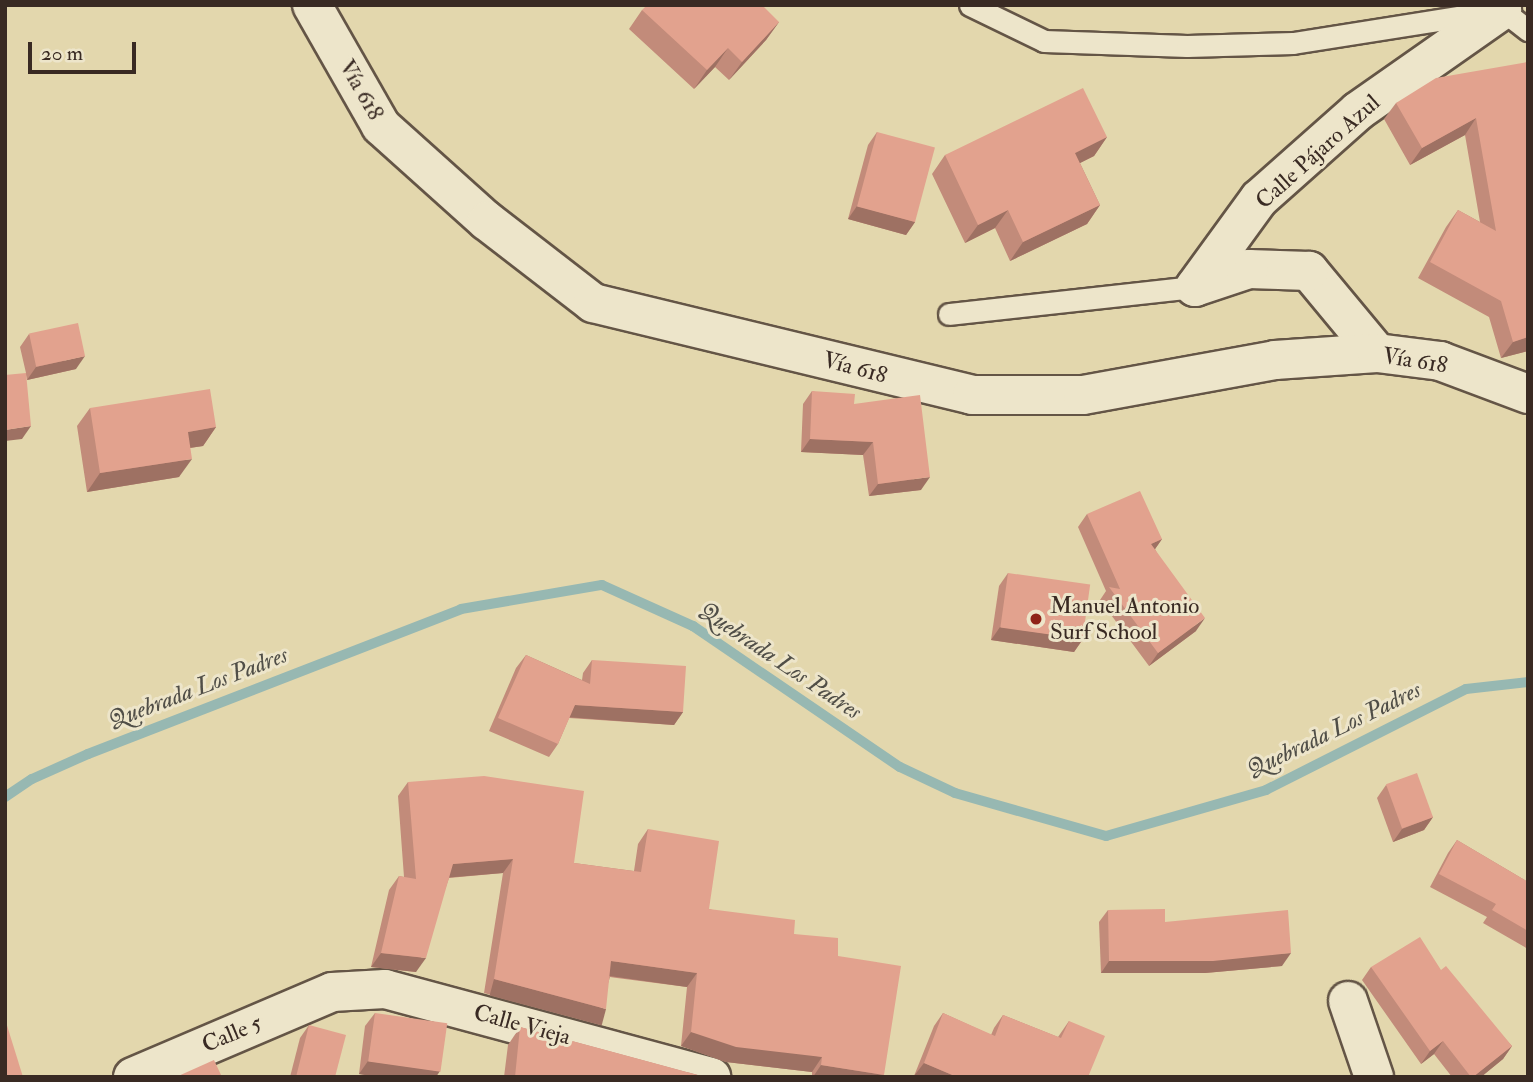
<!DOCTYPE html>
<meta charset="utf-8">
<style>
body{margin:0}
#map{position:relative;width:1533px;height:1082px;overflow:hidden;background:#e3d7ad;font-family:"IM FELL Double Pica",serif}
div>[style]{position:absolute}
.stream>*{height:10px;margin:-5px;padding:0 5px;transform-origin:5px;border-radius:5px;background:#97b8b2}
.roads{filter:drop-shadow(2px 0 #645546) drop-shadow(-2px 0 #645546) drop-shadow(0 2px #645546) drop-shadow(0 -2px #645546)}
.lane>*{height:21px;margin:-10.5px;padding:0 10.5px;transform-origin:10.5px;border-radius:10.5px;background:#ede5ca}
.street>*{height:38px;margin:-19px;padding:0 19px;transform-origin:19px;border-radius:19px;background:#ede5ca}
.secondary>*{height:38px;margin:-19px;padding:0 19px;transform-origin:19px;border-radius:19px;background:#ede5ca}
.wall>*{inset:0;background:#c28b7a}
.shaded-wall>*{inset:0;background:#9e7163;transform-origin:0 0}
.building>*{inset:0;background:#e2a28e;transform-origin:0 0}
.dots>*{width:19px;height:19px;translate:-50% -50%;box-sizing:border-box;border:4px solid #ede5ca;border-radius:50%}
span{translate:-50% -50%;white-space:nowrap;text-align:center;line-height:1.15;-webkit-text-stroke:6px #ede5ca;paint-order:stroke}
.street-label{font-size:23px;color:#392a23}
.poi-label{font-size:23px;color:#392a23}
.left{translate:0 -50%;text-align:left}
.water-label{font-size:24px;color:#504e47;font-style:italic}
.frame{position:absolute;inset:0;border:7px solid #392a23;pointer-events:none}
.scale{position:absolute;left:28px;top:42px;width:108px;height:32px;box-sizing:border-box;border:4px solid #392a23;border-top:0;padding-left:9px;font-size:21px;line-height:24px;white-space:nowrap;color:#392a23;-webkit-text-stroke:5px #ede5ca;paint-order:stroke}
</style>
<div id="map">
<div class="stream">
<i style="left:5px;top:797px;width:32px;rotate:-34deg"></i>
<i style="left:32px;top:779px;width:61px;rotate:-24.1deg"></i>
<i style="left:88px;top:754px;width:400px;rotate:-21.2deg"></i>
<i style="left:461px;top:609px;width:143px;rotate:-9.7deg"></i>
<i style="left:602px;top:585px;width:100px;rotate:24.3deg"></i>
<i style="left:693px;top:626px;width:250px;rotate:34.3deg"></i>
<i style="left:900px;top:767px;width:61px;rotate:25.3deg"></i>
<i style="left:955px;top:793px;width:157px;rotate:15.9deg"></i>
<i style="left:1106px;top:836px;width:166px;rotate:-16deg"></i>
<i style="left:1266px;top:790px;width:224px;rotate:-26.8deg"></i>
<i style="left:1466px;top:689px;width:62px;rotate:-6.4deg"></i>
</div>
<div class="roads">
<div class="lane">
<i style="left:970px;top:5px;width:82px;rotate:25.9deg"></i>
<i style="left:1044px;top:41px;width:143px;rotate:2deg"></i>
<i style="left:1187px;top:46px;width:106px;rotate:-1.6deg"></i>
<i style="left:1293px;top:43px;width:212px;rotate:-9deg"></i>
<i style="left:1502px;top:10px;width:33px;rotate:38deg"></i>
<i style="left:949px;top:314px;width:247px;rotate:-6.3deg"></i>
</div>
<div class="street">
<i style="left:1377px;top:353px;width:107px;rotate:-129.7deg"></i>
<i style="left:1309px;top:271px;width:60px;rotate:-178.1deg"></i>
<i style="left:1249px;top:269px;width:57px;rotate:161.6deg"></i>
<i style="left:1195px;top:287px;width:109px;rotate:-54deg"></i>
<i style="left:1259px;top:199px;width:132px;rotate:-41.6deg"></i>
<i style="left:1358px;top:111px;width:176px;rotate:-35deg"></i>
<i style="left:1502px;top:10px;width:6px;rotate:-129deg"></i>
<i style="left:1348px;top:1001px;width:80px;rotate:71.1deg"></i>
<i style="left:133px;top:1077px;width:216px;rotate:-23.1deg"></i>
<i style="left:332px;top:992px;width:53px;rotate:-3.2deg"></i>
<i style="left:385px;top:989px;width:338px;rotate:15.1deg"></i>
</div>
<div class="secondary">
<i style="left:312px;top:5px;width:139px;rotate:60.3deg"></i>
<i style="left:381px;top:126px;width:142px;rotate:41.9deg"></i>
<i style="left:487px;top:221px;width:134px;rotate:37.7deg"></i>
<i style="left:593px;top:303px;width:390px;rotate:13.6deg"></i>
<i style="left:972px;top:395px;width:111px"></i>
<i style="left:1083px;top:395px;width:195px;rotate:-10.3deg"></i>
<i style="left:1275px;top:360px;width:102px;rotate:-3.9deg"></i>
<i style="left:1377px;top:353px;width:64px;rotate:7.2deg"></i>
<i style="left:1440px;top:361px;width:94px;rotate:20.6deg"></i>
</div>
</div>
<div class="wall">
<i style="clip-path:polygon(642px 10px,779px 22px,766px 40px,729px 80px,715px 67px,694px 89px,629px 29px)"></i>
<i style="clip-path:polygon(1528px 62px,1528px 351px,1501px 358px,1489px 317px,1418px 278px,1446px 227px,1458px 210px,1480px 222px,1465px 135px,1410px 165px,1384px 119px,1396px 103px)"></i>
<i style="clip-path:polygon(877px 132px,915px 222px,906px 235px,848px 219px,868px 145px)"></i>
<i style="clip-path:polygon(1107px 137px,1094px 156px,1080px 163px,1100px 205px,1087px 224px,1010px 261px,995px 228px,965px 243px,932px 174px,945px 155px)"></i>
<i style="clip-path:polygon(29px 334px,76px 369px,27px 380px,26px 375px,22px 439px,26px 373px,20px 347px)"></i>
<i style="clip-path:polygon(812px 391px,854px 404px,921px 490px,869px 496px,863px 455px,801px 452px,803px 404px)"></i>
<i style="clip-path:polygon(90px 408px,216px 427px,203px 446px,190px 448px,179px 477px,87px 492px,77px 426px)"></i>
<i style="clip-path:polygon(1087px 514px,1162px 539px,1155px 549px,1196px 631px,1149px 666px,1100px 600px,1106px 591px,1078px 527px)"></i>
<i style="clip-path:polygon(1008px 573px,1083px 639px,1074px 652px,991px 640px,999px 586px)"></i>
<i style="clip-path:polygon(526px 655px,582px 680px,583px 673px,592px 660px,683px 712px,674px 725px,569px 718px,558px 744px,549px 757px,489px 731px,516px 668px)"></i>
<i style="clip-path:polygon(408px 782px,574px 863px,634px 871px,638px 844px,648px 829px,709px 909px,794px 934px,838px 956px,884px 1075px,883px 1077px,812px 1077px,812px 1072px,726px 1062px,681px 1046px,687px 987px,610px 977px,596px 1023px,484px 993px,503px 873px,449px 878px,416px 972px,371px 967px,389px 890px,399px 876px,404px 877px,398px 796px)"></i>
<i style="clip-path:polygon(1386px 785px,1433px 817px,1424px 830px,1393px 842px,1377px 798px)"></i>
<i style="clip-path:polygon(1457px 840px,1528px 882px,1528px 949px,1483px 923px,1487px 917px,1430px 887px,1448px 853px)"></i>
<i style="clip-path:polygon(1108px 910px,1282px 966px,1205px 973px,1101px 973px,1099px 922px)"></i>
<i style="clip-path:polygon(1371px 967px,1441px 970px,1512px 1046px,1503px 1059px,1481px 1077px,1452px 1077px,1434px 1054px,1421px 1064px,1362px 980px)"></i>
<i style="clip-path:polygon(375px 1013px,436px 1077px,377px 1077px,359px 1074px,365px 1026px)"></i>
<i style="clip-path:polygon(943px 1013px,991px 1035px,994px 1028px,1003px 1015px,1058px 1037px,1069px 1021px,1088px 1077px,917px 1077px,914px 1076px,934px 1026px)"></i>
<i style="clip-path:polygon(309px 1025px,335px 1077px,290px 1077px,300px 1038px)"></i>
<i style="clip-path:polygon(520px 1027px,705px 1077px,504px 1077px,508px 1045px)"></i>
</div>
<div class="shaded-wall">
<i style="clip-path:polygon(779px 22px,766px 40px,729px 80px,742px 62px)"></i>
<i style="clip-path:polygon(728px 48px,715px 67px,694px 89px,707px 70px)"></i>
<i style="clip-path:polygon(1476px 118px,1465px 135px,1410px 165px,1422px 148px)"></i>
<i style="clip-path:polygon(1107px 137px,1094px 156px,1062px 172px,1075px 153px)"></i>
<i style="clip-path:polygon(1100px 205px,1087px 224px,1010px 261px,1023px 242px)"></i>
<i style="clip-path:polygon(857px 206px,915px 222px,906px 235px,848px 219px)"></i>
<i style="clip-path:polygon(1008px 210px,995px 228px,965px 243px,978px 225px)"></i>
<i style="clip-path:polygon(1528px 337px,1528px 351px,1501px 358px,1513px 342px)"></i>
<i style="clip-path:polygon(85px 356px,76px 369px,27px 380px,36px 367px)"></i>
<i style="clip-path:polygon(31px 426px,22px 439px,5px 441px,5px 430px)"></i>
<i style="clip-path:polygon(216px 427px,203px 446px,175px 450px,188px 432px)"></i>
<i style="clip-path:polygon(810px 439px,873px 442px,863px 455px,801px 452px)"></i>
<i style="clip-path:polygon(192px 459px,179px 477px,87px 492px,100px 473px)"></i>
<i style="clip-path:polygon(930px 477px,921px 490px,869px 496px,878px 484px)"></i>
<i style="clip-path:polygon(1162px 539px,1153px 552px,1151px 544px)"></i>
<i style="clip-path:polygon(1205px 618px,1196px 631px,1149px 666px,1158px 653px)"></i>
<i style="clip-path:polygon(1000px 627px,1083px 639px,1074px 652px,991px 640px)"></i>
<i style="clip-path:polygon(575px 705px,683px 712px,674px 725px,566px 717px)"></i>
<i style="clip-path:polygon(1433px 817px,1424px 830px,1393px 842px,1402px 829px)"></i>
<i style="clip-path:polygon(513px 859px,503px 873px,443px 878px,453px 864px)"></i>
<i style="clip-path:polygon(381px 953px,426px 958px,416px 972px,371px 967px)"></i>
<i style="clip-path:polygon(1291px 953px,1282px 966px,1205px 973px,1101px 973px,1109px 961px)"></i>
<i style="clip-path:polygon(611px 961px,697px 973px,687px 987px,602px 975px)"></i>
<i style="left:494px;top:979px;width:116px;height:17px;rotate:15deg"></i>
<i style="clip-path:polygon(691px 1032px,822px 1057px,812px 1072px,726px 1062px,681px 1046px)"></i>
<i style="clip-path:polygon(1443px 1041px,1434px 1054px,1421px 1064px,1430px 1051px)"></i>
<i style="clip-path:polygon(1512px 1046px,1503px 1059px,1481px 1077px,1473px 1077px)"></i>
<i style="clip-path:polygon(368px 1061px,440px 1071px,436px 1077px,377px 1077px,359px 1074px)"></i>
<i style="clip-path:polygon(924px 1063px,957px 1077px,917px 1077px,914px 1076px)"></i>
<i style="clip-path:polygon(821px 1065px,884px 1075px,883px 1077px,813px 1077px)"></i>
</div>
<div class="building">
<i style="clip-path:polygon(647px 5px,762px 5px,779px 22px,742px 62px,728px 48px,707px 70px,642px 10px)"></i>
<i style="clip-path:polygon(1528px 62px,1528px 337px,1513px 342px,1501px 301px,1430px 262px,1458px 210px,1496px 231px,1476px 118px,1422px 148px,1396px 103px,1436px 78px)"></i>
<i style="clip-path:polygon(1083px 88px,1107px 137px,1075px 153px,1100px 205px,1023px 242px,1008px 210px,978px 225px,945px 155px)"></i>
<i style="left:877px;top:132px;width:60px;height:77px;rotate:15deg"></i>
<i style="left:78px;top:323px;width:34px;height:50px;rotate:78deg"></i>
<i style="clip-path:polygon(26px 373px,31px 426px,5px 430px,5px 375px)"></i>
<i style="clip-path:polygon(210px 389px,216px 427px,188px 432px,192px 459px,100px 473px,90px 408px)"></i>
<i style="clip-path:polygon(812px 391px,855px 394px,854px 404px,920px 395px,930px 477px,878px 484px,873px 442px,810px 439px)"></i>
<i style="clip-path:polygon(1140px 491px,1162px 539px,1151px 544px,1205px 618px,1158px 653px,1109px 587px,1120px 589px,1087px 514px)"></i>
<i style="left:1008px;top:573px;width:83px;height:55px;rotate:8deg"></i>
<i style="clip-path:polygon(526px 655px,590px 684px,592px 660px,686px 666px,683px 712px,575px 705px,558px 744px,498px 718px)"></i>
<i style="left:1417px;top:773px;width:47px;height:33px;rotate:70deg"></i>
<i style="clip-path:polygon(484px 776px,584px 791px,574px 863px,641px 872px,648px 829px,719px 841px,709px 909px,795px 920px,794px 934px,838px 938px,838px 956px,901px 966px,884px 1075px,821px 1065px,822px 1057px,736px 1047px,691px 1032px,697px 973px,611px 961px,606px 1009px,494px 979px,513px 859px,453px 864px,426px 958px,381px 953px,399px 876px,416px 879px,408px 782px)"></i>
<i style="clip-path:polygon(1457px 840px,1528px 882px,1528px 931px,1492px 910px,1496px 904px,1439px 874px)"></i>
<i style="clip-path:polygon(1165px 909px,1165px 922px,1288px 910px,1291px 953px,1213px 961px,1109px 961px,1108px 910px)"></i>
<i style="clip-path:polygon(1420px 937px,1441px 970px,1446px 966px,1512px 1046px,1473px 1077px,1471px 1077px,1443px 1041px,1430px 1051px,1371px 967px)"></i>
<i style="left:375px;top:1013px;width:73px;height:49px;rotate:8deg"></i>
<i style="clip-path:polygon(943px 1013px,995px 1036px,1003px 1015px,1061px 1038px,1069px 1021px,1105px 1036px,1088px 1077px,957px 1077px,924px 1063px)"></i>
<i style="clip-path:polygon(5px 1019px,23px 1077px,5px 1077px)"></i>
<i style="clip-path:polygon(309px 1025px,346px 1035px,335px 1077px,296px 1077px)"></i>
<i style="clip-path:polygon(520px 1027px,705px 1077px,515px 1077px)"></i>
<i style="clip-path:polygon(214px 1060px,222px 1077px,176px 1077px)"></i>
</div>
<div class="dots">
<i style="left:1036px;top:619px;background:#8f2418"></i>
</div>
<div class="street-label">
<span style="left:361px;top:90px;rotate:60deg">Vía 618</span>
<span style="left:1318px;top:152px;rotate:-42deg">Calle Pájaro Azul</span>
<span style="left:1415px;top:361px;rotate:9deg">Vía 618</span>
<span style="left:855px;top:368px;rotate:15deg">Vía 618</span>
<span style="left:522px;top:1025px;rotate:15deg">Calle Vieja</span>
<span style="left:232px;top:1034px;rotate:-23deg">Calle 5</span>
</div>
<div class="poi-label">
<span class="left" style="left:1050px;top:619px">Manuel Antonio<br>Surf School</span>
</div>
<div class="water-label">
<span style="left:780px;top:661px;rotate:34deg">Quebrada Los Padres</span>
<span style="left:198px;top:688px;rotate:-21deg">Quebrada Los Padres</span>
<span style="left:1334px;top:730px;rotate:-26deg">Quebrada Los Padres</span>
</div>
<div class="frame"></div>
<div class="scale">20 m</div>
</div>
